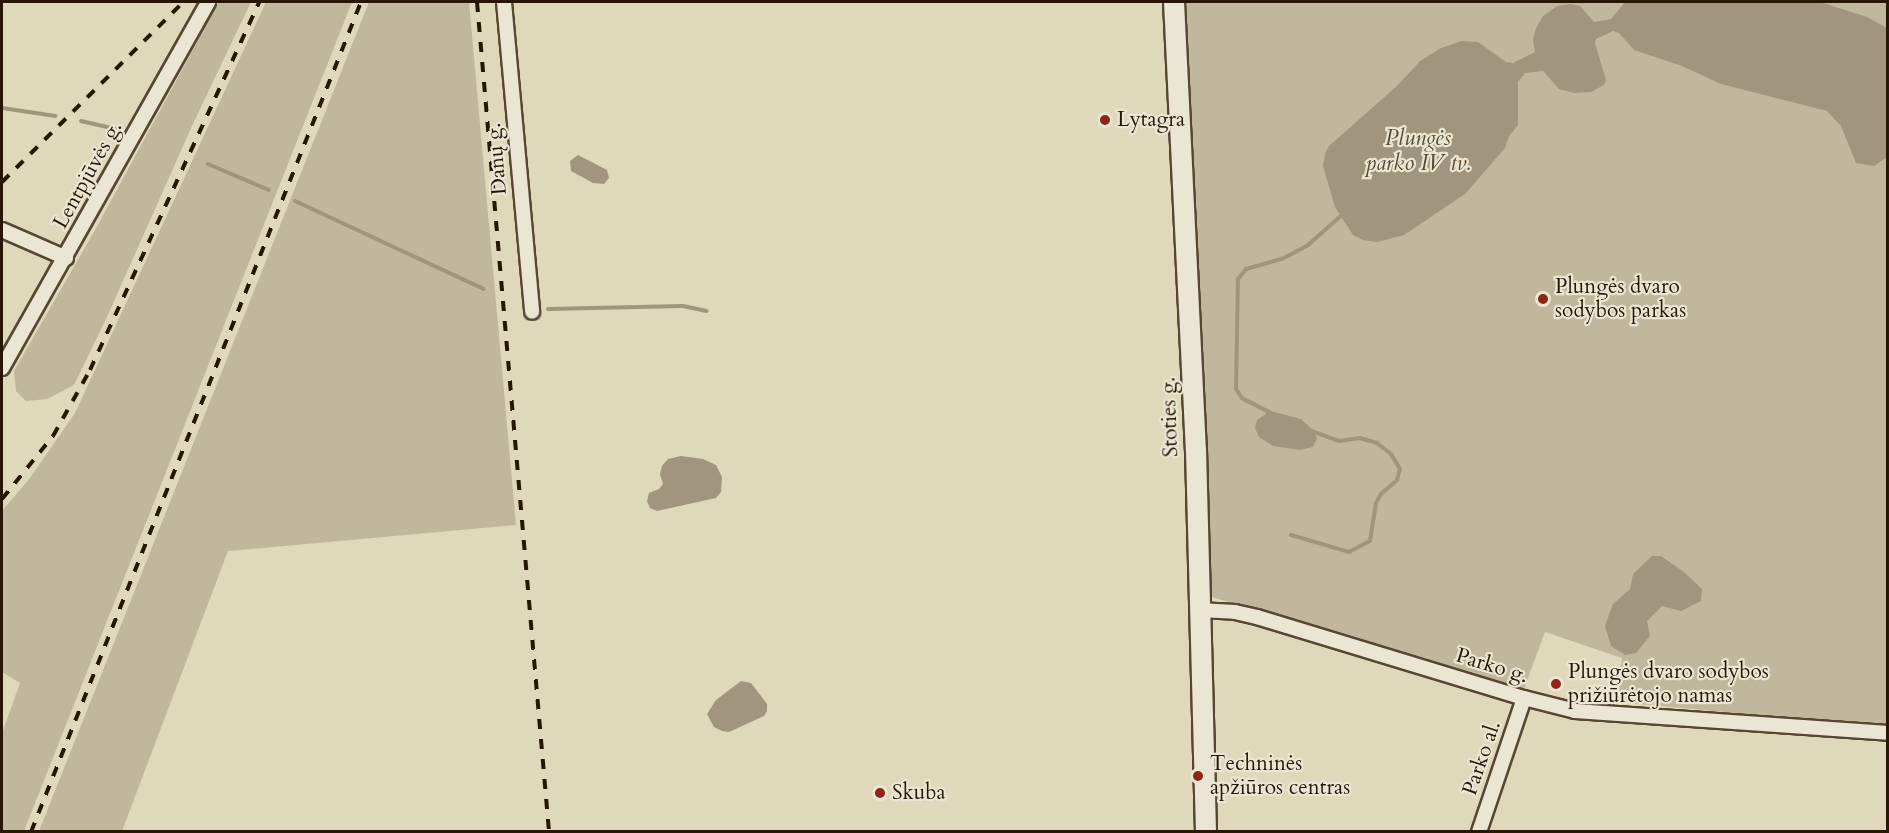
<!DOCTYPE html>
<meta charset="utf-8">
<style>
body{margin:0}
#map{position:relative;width:1889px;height:833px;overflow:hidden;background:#e0d8bb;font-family:Cardo,serif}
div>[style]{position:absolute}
.green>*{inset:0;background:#c1b79c}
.water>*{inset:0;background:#a1967d}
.stream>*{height:4px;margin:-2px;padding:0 2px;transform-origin:2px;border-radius:2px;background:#a1967d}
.roads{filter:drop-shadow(2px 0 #564632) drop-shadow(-2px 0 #564632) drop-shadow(0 2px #564632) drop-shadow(0 -2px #564632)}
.minor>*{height:14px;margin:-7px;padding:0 7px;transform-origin:7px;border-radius:7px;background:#ebe6d3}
.secondary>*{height:20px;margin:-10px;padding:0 10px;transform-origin:10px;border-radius:10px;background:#ebe6d3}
.rail>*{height:4px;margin-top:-2px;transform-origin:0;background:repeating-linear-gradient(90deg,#281604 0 10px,transparent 0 20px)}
.dots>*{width:16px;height:16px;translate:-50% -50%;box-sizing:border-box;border:3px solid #ebe6d3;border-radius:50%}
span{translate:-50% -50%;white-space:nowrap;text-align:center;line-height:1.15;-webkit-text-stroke:4.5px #ebe6d3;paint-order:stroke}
.poi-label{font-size:21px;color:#281604}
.left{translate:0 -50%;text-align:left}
.street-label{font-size:21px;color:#281604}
.water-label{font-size:22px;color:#584934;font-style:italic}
.frame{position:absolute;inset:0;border:3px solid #281604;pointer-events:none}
</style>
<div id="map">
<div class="green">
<i style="clip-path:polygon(219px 2px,251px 2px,192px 126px,107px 317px,74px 385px,47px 399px,26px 401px,16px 391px,14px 371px,95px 230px)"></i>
<i style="clip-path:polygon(266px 2px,352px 2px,24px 831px,2px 831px,2px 733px,20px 683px,2px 672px,2px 511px,30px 478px,75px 413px)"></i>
<i style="clip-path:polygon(369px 2px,469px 2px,516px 525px,228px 551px,122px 831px,39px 831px)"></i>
<i style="clip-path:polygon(1186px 2px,1887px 2px,1887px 727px,1617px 702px,1622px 658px,1545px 632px,1524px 689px,1212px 597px)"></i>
</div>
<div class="water">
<i style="clip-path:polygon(1625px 2px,1820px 2px,1867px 17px,1887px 28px,1887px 157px,1874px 166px,1856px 163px,1841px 126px,1827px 111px,1721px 84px,1682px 66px,1634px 50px,1619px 33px,1613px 31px,1596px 39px,1595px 43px,1606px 80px,1604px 85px,1591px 92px,1574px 93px,1559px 89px,1543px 71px,1525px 73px,1518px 82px,1518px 125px,1509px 136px,1505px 148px,1465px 194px,1404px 235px,1377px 242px,1363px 240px,1353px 235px,1335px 207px,1323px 166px,1325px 154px,1329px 146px,1397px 86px,1420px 61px,1441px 48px,1462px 41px,1478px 42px,1506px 62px,1513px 63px,1535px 52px,1533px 40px,1536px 28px,1543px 16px,1557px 6px,1570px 4px,1580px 6px,1594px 22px,1611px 19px)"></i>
<i style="clip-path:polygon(578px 155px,607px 170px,609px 178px,604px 184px,593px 183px,571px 171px,570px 161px)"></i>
<i style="clip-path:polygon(1270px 411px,1301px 419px,1314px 431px,1317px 439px,1313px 447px,1300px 450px,1273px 446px,1259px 437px,1255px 428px,1257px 420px)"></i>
<i style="clip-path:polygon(681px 456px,703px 459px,716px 465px,722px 477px,721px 492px,716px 498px,657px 511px,650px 508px,647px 501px,649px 493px,659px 489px,663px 484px,660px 474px,662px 466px,668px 459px)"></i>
<i style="clip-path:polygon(1652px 556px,1661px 556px,1684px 572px,1702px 589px,1701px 601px,1681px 611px,1662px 606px,1647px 621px,1650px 636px,1636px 653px,1625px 655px,1611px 646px,1605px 626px,1613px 604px,1630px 589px,1633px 574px)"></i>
<i style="clip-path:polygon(741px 681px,751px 683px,767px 704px,767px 711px,764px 716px,729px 732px,722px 731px,714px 727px,707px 714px,716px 700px)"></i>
</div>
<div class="stream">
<i style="left:2px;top:108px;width:54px;rotate:8.6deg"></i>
<i style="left:81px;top:121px;width:37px;rotate:13deg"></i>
<i style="left:208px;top:164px;width:66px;rotate:23.1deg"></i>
<i style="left:295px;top:201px;width:208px;rotate:25deg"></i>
<i style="left:548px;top:309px;width:135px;rotate:-1.3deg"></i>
<i style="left:683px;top:306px;width:24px;rotate:12deg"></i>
<i style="left:1273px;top:414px;width:35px;rotate:-153deg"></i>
<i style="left:1242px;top:398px;width:11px;rotate:-124deg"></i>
<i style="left:1236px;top:389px;width:110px;rotate:-89deg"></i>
<i style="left:1238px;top:279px;width:13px;rotate:-51deg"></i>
<i style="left:1246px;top:269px;width:37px;rotate:-16deg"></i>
<i style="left:1282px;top:259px;width:30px;rotate:-28deg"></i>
<i style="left:1308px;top:245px;width:48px;rotate:-41.6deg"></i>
<i style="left:1291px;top:535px;width:60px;rotate:16.3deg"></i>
<i style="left:1349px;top:552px;width:24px;rotate:-28deg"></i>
<i style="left:1370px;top:541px;width:38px;rotate:-81deg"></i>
<i style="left:1376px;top:503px;width:10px;rotate:-61deg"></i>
<i style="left:1381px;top:494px;width:21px;rotate:-41deg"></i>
<i style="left:1397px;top:480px;width:11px;rotate:-75deg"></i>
<i style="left:1400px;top:469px;width:17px;rotate:-121deg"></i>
<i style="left:1391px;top:454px;width:18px;rotate:-142deg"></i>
<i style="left:1377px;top:443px;width:18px;rotate:-164deg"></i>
<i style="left:1360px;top:438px;width:21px;rotate:172deg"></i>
<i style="left:1339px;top:441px;width:29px;rotate:-160deg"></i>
</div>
<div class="roads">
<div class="minor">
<i style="left:504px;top:2px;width:311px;rotate:84.8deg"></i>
<i style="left:2px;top:230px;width:70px;rotate:23.6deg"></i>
<i style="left:2px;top:368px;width:420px;rotate:-60.6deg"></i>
<i style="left:1199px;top:610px;width:36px;rotate:3deg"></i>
<i style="left:1235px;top:612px;width:23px;rotate:13deg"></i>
<i style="left:1257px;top:617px;width:279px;rotate:16.9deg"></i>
<i style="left:1524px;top:698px;width:53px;rotate:14.3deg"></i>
<i style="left:1575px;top:711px;width:314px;rotate:4deg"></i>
<i style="left:1479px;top:832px;width:141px;rotate:-71.4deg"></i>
</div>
<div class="secondary">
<i style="left:1174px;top:2px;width:449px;rotate:87.2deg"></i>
<i style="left:1196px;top:450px;width:382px;rotate:88.5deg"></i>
</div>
</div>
<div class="rail">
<i style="left:477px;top:2px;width:833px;rotate:85.04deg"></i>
<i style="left:2px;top:182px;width:255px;rotate:-44.8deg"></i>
<i style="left:2px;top:499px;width:81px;rotate:-51deg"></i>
<i style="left:53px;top:436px;width:76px;rotate:-60.7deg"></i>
<i style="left:90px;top:370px;width:405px;rotate:-65.3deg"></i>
<i style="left:31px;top:832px;width:893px;rotate:-68.32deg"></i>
</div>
<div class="dots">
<i style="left:1105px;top:120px;background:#8f2418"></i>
<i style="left:1543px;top:299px;background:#8f2418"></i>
<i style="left:1556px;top:684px;background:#8f2418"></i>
<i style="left:1198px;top:776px;background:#8f2418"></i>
<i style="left:880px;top:793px;background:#8f2418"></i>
</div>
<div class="poi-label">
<span class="left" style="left:1117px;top:120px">Lytagra</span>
<span class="left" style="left:1555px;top:299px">Plungės dvaro<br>sodybos parkas</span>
<span class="left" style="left:1568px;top:684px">Plungės dvaro sodybos<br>prižiūrėtojo namas</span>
<span class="left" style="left:1210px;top:776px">Techninės<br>apžiūros centras</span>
<span class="left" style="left:892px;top:793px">Skuba</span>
</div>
<div class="street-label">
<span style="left:497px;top:159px;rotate:-95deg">Danų g.</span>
<span style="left:88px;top:175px;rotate:-61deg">Lentpjūvės g.</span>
<span style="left:1170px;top:417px;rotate:-92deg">Stoties g.</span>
<span style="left:1492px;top:666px;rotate:17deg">Parko g.</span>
<span style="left:1482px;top:758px;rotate:-71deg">Parko al.</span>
</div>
<div class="water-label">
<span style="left:1418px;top:151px">Plungės<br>parko IV tv.</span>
</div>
<div class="frame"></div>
</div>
